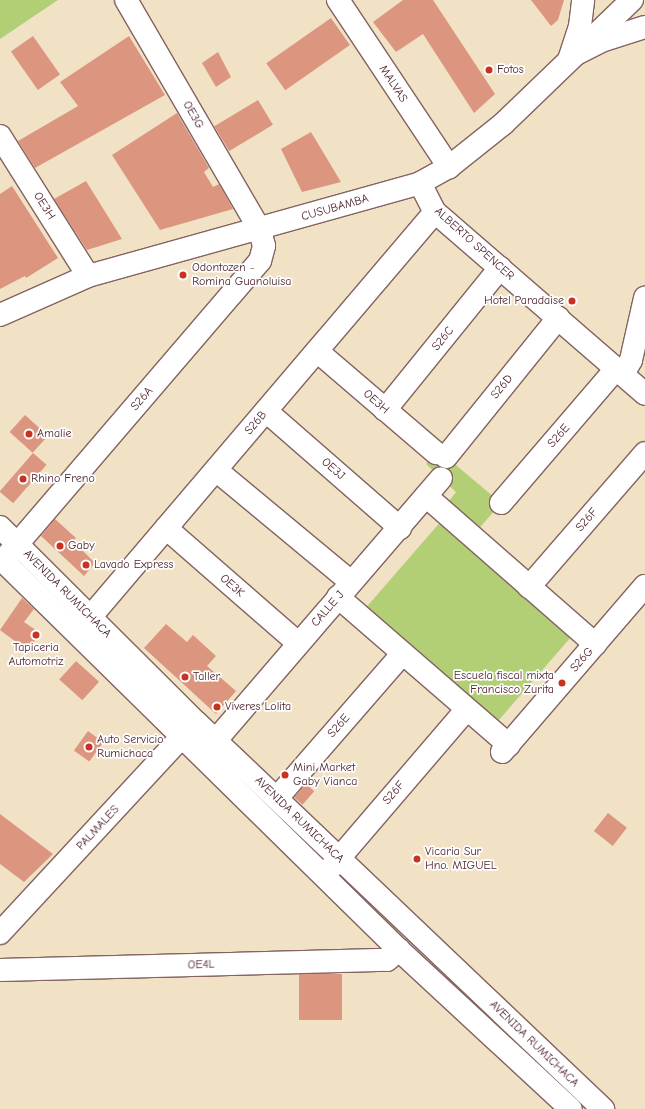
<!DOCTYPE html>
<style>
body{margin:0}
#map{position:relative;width:645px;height:1109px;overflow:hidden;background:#f1e2c6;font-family:"Comic Neue",sans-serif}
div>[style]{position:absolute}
.green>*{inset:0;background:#b3cf75;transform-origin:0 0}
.building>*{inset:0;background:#dc967f;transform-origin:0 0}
.roads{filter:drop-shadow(1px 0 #846361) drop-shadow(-1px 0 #846361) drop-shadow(0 1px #846361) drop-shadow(0 -1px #846361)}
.minor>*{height:22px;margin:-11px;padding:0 11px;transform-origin:11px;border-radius:11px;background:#fff}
.major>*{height:22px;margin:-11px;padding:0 11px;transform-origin:11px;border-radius:11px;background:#fff}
.dots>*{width:11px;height:11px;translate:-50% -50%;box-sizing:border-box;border:2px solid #fff;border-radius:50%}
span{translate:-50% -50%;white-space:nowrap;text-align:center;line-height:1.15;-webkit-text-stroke:3.5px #fff;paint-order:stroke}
.poi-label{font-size:12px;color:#4a1f2b}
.left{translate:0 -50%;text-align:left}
.right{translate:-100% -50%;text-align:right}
.street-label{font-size:12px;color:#4a1f2b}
</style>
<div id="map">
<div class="green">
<i style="clip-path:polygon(0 0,58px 0,0 39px)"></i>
<i style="clip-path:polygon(438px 450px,501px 503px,476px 532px,446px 505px,456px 492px,426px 464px)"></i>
<i style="left:443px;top:519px;width:174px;height:117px;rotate:41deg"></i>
</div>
<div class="building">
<i style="clip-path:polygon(403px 0,433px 0,495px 94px,474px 113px,423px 34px,396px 52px,373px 22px)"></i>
<i style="clip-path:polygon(531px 0,564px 0,558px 20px,551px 26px)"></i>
<i style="left:331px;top:18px;width:33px;height:79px;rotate:55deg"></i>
<i style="left:33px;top:36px;width:47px;height:27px;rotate:55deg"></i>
<i style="clip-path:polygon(129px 36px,165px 95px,35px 168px,18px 141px,78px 106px,60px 82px)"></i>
<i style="clip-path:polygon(218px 52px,231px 77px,216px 87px,202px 63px)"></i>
<i style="left:258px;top:100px;width:29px;height:51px;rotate:59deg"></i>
<i style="clip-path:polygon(177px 113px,209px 168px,204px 172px,213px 187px,219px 184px,233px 209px,160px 230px,112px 155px)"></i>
<i style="clip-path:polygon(311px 132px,341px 182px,302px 192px,281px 149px)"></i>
<i style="clip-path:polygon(86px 181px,122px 239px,87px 250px,54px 199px)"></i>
<i style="clip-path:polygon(12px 186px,58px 258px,26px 278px,25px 276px,0 289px,0 194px)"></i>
<i style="left:25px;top:415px;width:31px;height:23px;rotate:42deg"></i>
<i style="left:33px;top:453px;width:18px;height:51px;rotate:41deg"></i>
<i style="clip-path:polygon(55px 519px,76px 538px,73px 541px,95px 563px,84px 576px,41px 536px)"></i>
<i style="clip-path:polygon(22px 598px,34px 609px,24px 622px,40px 633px,28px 651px,0 630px)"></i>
<i style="clip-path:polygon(166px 624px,187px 642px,193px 635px,216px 656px,207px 666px,236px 691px,216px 714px,144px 648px)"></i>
<i style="left:76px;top:661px;width:31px;height:25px;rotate:42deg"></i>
<i style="left:88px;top:731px;width:19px;height:24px;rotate:36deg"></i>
<i style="left:306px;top:784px;width:11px;height:18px;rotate:41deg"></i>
<i style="left:608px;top:813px;width:24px;height:23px;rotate:38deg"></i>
<i style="clip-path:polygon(0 814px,53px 854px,24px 882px,0 864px)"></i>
<i style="left:342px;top:974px;width:46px;height:43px;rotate:90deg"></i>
</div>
<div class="roads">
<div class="minor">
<i style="left:338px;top:0;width:201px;rotate:56.4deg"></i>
<i style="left:0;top:136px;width:165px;rotate:57.8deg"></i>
<i style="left:420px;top:183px;width:33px;rotate:63deg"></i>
<i style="left:435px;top:212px;width:278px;rotate:40.9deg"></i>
<i style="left:0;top:315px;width:96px;rotate:-23.9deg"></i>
<i style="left:88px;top:276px;width:345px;rotate:-15.6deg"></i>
<i style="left:420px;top:183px;width:33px;rotate:-29deg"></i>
<i style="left:449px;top:167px;width:69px;rotate:-38.5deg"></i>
<i style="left:503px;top:124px;width:179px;rotate:-43.9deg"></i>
<i style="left:317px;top:351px;width:157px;rotate:40.6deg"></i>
<i style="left:623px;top:374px;width:16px;rotate:-60deg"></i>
<i style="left:631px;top:360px;width:64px;rotate:-77.3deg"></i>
<i style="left:385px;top:410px;width:183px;rotate:-51deg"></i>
<i style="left:266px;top:411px;width:178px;rotate:41.1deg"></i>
<i style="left:446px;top:457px;width:179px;rotate:-51.1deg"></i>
<i style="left:216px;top:470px;width:175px;rotate:39.7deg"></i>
<i style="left:426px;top:496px;width:225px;rotate:41.2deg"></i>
<i style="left:501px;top:503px;width:177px;rotate:-49.4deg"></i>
<i style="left:0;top:527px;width:276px;rotate:44.9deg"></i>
<i style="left:196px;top:722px;width:562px;rotate:43.56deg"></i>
<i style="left:166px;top:528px;width:175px;rotate:41.1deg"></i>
<i style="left:7px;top:556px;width:389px;rotate:-49.4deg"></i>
<i style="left:260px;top:261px;width:16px;rotate:-75deg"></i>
<i style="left:264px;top:246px;width:16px;rotate:-104deg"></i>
<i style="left:260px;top:230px;width:266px;rotate:-120.2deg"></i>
<i style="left:0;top:558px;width:559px;rotate:44.49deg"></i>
<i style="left:399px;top:950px;width:234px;rotate:42.8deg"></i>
<i style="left:529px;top:587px;width:177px;rotate:-49.1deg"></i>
<i style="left:338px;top:597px;width:226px;rotate:40.9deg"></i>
<i style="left:81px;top:628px;width:546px;rotate:-49.6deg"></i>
<i style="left:216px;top:740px;width:345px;rotate:-49.3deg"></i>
<i style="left:502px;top:752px;width:219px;rotate:-49.3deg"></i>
<i style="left:277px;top:798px;width:191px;rotate:-49deg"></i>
<i style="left:329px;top:870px;width:211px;rotate:-49.4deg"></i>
<i style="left:0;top:933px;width:281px;rotate:-47.2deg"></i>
<i style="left:0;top:970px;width:387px;rotate:-1.5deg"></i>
<i style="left:387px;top:960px;width:16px;rotate:-40deg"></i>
</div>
<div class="major">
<i style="left:570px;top:57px;width:35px;rotate:-27deg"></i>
<i style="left:601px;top:41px;width:46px;rotate:-17.7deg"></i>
<i style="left:570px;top:57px;width:33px;rotate:-72deg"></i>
<i style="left:580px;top:26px;width:26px;rotate:-83deg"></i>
</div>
</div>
<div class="dots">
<i style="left:489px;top:70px;background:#c8321e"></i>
<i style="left:183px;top:275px;background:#c8321e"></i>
<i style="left:572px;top:301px;background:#c8321e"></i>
<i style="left:29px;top:434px;background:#c8321e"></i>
<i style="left:23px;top:479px;background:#c8321e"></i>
<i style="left:60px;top:546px;background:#c8321e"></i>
<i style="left:86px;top:565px;background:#c8321e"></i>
<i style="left:36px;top:635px;background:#c8321e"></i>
<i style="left:185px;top:677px;background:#c8321e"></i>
<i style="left:562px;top:683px;background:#c8321e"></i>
<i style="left:217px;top:707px;background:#c8321e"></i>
<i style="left:89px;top:747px;background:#c8321e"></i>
<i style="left:285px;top:775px;background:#c8321e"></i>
<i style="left:417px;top:859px;background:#c8321e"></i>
</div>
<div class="poi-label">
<span class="left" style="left:497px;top:70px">Fotos</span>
<span class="left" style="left:192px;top:275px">Odontozen -<br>Romina Guanoluisa</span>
<span class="right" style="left:564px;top:301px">Hotel Paradaise</span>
<span class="left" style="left:37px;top:434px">Amalie</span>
<span class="left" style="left:31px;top:479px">Rhino Freno</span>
<span class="left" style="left:68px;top:546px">Gaby</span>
<span class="left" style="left:94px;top:565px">Lavado Express</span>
<span style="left:36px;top:655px">Tapiceria<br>Automotriz</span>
<span class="right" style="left:554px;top:683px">Escuela fiscal mixta<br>Francisco Zurita</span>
<span class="left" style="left:193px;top:677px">Taller</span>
<span class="left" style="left:225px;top:707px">Viveres Lolita</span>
<span class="left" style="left:97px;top:747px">Auto Servicio<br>Rumichaca</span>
<span class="left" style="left:293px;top:775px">Mini Market<br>Gaby Vianca</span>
<span class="left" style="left:425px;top:859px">Vicaria Sur<br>Hno. MIGUEL</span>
</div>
<div class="street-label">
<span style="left:393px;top:84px;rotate:57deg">MALVAS</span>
<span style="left:193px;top:115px;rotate:60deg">OE3G</span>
<span style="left:44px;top:206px;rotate:58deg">OE3H</span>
<span style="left:335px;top:208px;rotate:-16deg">CUSUBAMBA</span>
<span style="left:474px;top:244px;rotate:42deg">ALBERTO SPENCER</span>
<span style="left:443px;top:339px;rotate:-51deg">S26C</span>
<span style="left:502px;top:387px;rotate:-51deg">S26D</span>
<span style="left:142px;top:399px;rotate:-49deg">S26A</span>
<span style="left:376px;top:402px;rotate:41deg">OE3H</span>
<span style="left:256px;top:423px;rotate:-50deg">S26B</span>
<span style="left:559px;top:436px;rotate:-49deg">S26E</span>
<span style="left:333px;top:469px;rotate:41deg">OE3J</span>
<span style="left:587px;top:520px;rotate:-49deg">S26F</span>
<span style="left:232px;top:586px;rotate:41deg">OE3K</span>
<span style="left:67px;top:594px;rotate:45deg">AVENIDA RUMICHACA</span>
<span style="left:328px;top:609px;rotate:-49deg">CALLE J</span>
<span style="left:582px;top:660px;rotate:-49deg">S26G</span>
<span style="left:339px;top:726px;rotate:-49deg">S26E</span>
<span style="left:394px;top:793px;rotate:-49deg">S26F</span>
<span style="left:299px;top:820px;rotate:44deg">AVENIDA RUMICHACA</span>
<span style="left:98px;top:828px;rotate:-47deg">PALMALES</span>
<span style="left:201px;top:965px;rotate:-2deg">OE4L</span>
<span style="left:534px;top:1044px;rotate:44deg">AVENIDA RUMICHACA</span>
</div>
</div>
